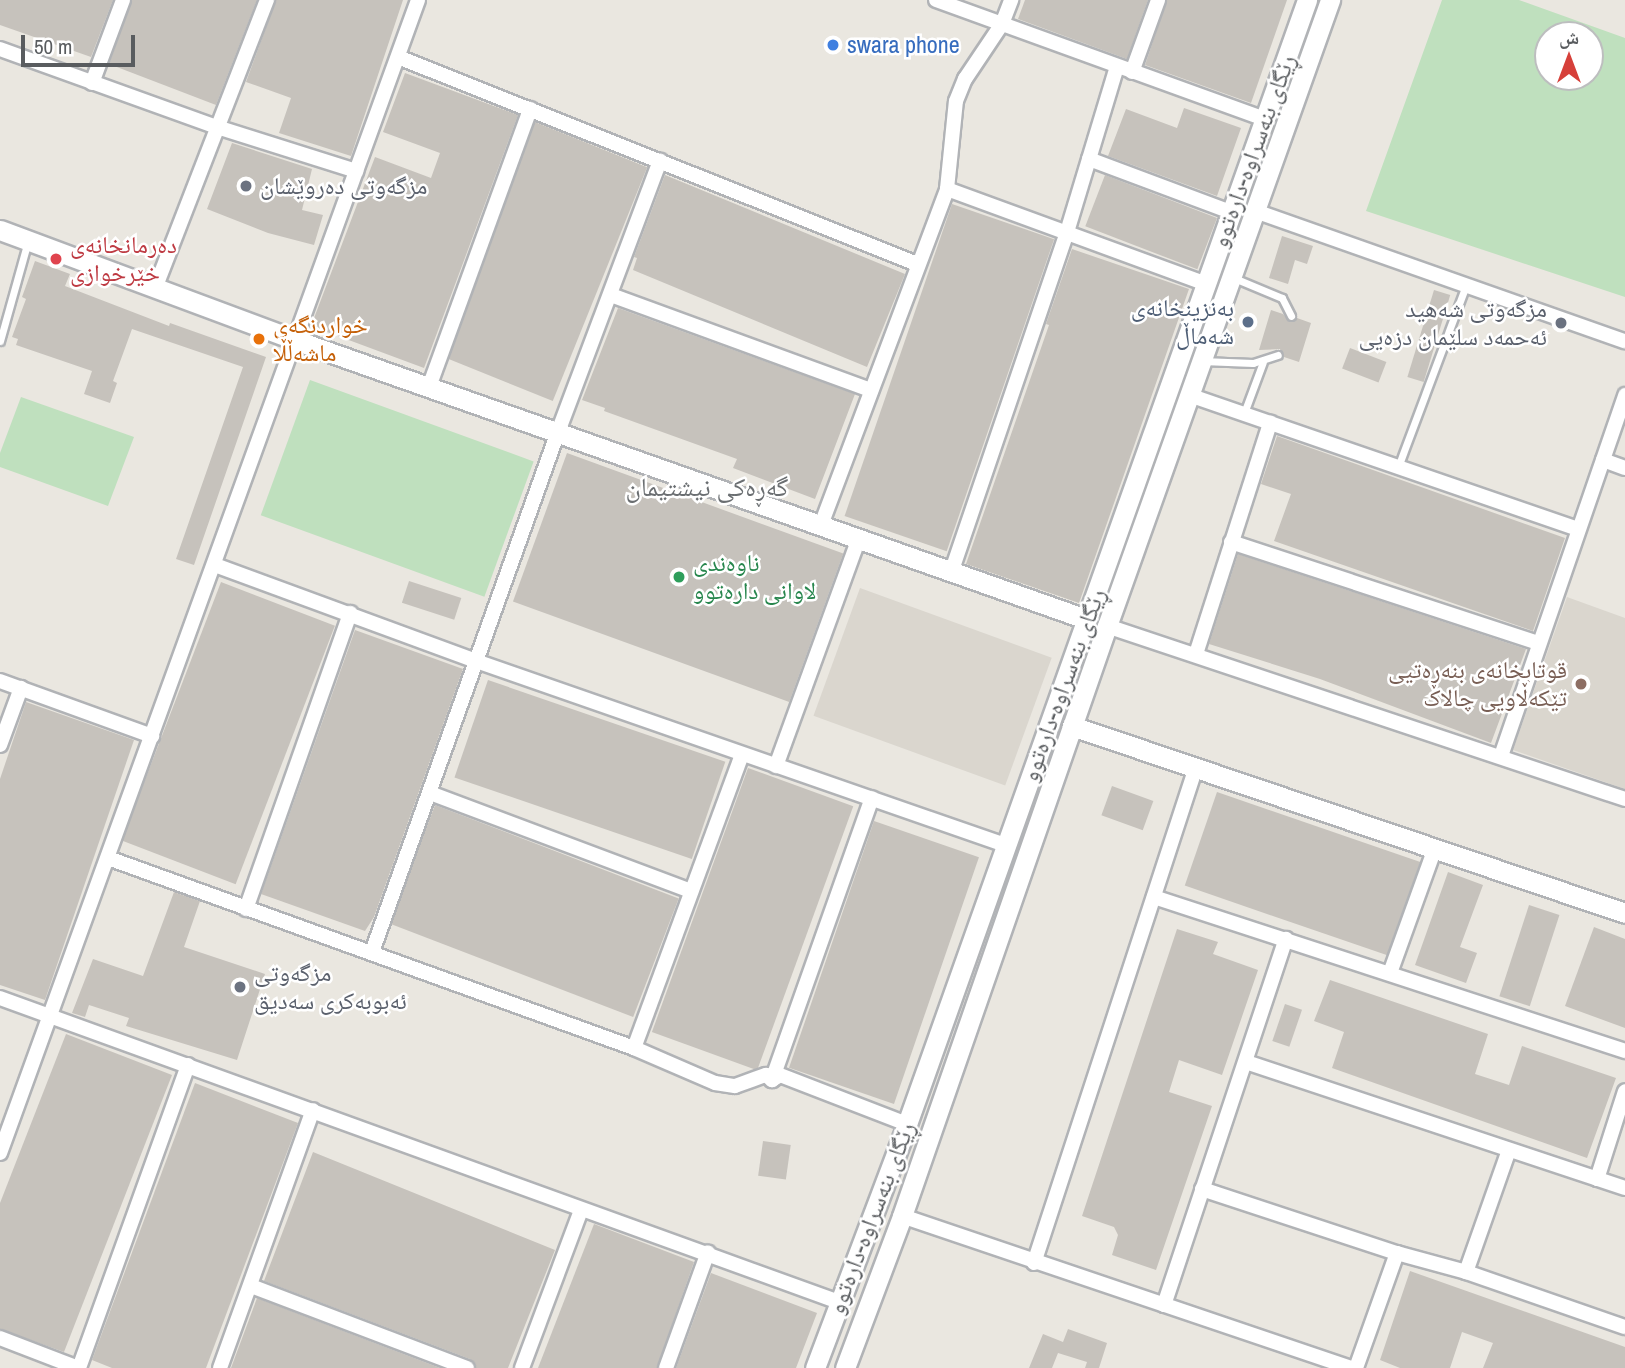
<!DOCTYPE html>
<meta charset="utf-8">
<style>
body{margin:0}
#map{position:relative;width:1625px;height:1368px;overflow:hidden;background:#eae7e0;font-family:"Archivo Narrow","Noto Naskh Arabic",sans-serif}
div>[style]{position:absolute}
.education>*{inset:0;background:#dad6ce;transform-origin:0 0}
.green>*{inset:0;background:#bfe0be;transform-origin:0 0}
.building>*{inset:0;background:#c6c2bc;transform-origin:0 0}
.roads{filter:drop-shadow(2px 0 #b1b3b6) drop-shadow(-2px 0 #b1b3b6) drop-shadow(0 2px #b1b3b6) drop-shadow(0 -2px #b1b3b6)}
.lane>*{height:7px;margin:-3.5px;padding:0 3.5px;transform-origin:3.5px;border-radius:3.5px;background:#fff}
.street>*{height:14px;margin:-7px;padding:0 7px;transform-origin:7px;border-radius:7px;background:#fff}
.secondary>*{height:19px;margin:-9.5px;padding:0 9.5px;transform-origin:9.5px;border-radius:9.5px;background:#fff}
.dots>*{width:19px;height:19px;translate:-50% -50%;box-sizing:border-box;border:4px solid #fff;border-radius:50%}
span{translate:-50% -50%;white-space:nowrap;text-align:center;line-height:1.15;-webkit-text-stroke:5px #fff;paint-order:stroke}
.shop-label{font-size:24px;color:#366cbe}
.left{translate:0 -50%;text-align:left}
.street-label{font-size:24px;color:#595c5f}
.worship-label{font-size:24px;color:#5b616d}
.right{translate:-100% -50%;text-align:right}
.health-label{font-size:24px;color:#be3a42}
.service-label{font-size:24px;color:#4e5e75}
.food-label{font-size:24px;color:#c56008}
.leisure-label{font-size:24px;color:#27864d}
.education-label{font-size:24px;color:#785e54}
.neighbourhood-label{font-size:26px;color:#6a6e71}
.north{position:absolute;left:1534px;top:21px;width:70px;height:70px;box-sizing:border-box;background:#fff;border:2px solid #bdbebf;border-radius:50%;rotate:0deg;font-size:19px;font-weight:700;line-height:28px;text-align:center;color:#595c5f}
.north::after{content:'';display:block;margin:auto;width:24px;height:32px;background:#d6403a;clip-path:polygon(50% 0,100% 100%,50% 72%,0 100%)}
.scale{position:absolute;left:21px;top:35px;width:114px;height:32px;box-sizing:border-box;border:4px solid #595c5f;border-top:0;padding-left:9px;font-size:21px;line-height:24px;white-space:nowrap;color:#595c5f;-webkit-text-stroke:5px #fff;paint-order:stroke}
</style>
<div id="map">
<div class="education">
<i style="left:860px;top:588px;width:204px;height:136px;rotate:20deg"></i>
<i style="clip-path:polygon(1567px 597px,1625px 618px,1625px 789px,1513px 750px)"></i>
</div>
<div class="green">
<i style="clip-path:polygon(evenodd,1442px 0,1519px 0,1625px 38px,1625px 297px,1366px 211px,1442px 0,1590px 35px,1590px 77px,1548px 77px,1548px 35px,1590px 35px)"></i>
<i style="left:310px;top:380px;width:238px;height:144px;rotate:20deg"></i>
<i style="clip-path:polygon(21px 397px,134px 437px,108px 506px,0 467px,0 453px)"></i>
</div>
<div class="building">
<i style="clip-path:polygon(0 0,113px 0,91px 57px,0 25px)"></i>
<i style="clip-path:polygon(132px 0,257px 0,216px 105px,109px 64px)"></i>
<i style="clip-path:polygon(276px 0,403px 0,351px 156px,279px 133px,291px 98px,246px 82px)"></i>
<i style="clip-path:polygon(1025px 0,1148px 0,1127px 59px,1018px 19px)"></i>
<i style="clip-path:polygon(1167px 0,1287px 0,1251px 103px,1145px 65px)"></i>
<i style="clip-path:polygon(405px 73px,518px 115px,424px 368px,311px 326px,375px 157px,431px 178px,440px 153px,383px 132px)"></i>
<i style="clip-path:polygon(1184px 108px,1241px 128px,1217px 196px,1108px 156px,1126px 109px,1177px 128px)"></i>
<i style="left:535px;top:122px;width:121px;height:252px;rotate:22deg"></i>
<i style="clip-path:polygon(232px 143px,312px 169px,302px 210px,323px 215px,314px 245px,268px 233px,207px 209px)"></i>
<i style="clip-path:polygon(665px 175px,905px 274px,867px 367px,633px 270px,637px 258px,634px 257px)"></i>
<i style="left:1105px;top:175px;width:120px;height:55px;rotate:21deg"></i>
<i style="left:952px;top:204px;width:108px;height:330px;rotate:19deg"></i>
<i style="clip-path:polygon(1282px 236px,1313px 246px,1307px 264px,1295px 260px,1288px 284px,1269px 278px)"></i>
<i style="clip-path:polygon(1072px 249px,1189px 289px,1079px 603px,966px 564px,1049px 325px,1046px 324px)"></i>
<i style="clip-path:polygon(35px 261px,70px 274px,65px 286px,169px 326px,170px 323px,266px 357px,194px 565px,176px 559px,243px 367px,132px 329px,113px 381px,117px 383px,110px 403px,84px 394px,92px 371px,16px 345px,18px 339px,12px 337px,26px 299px,22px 297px)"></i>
<i style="left:1434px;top:290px;width:17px;height:91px;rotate:17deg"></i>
<i style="clip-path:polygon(618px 308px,855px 394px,815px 499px,733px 468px,737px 459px,604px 411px,605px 408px,582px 400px)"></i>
<i style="clip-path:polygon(1271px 310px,1283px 314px,1290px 322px,1297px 318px,1311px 323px,1299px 362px,1284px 357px,1280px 349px,1259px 350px)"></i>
<i style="left:1350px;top:348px;width:39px;height:22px;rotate:21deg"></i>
<i style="clip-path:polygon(1277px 436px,1565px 538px,1533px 631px,1274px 541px,1291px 494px,1261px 484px)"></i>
<i style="left:567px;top:453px;width:294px;height:158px;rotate:20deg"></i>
<i style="clip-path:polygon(1238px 554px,1526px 649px,1491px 743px,1320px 679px,1209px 644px)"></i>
<i style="left:409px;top:581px;width:55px;height:23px;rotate:18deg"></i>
<i style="left:221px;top:582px;width:122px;height:277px;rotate:21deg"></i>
<i style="clip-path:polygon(355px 630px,463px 669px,374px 917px,365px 931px,261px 894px)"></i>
<i style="left:488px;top:680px;width:251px;height:103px;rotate:19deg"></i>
<i style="clip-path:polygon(26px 702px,134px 740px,45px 1000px,0 985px,0 779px)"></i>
<i style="left:748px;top:768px;width:112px;height:281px;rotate:20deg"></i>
<i style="left:1112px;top:786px;width:44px;height:31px;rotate:20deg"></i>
<i style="left:1217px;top:792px;width:215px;height:99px;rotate:19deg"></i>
<i style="left:435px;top:805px;width:261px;height:127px;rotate:21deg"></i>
<i style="left:874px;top:821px;width:111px;height:261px;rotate:19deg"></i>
<i style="clip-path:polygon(1448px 872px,1483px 885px,1460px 947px,1477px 953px,1466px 983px,1415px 965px)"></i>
<i style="clip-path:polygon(174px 892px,200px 901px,184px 947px,265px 974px,237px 1060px,126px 1026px,129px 1018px,89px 1005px,85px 1017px,72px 1013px,93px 959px,143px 976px)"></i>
<i style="left:1529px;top:905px;width:32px;height:96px;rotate:18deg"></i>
<i style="clip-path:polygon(1594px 927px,1625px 939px,1625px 1028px,1565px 1006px)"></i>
<i style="clip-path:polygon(1177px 929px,1218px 942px,1213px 954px,1258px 970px,1222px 1075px,1179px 1060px,1169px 1092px,1212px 1106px,1156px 1270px,1112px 1255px,1118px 1235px,1114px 1227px,1082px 1216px)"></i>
<i style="clip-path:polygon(1330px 980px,1488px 1034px,1475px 1074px,1509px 1085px,1522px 1046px,1616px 1078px,1587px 1158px,1332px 1068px,1344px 1032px,1314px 1021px)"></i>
<i style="left:1285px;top:1004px;width:18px;height:39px;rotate:19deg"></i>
<i style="clip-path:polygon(66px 1034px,172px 1075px,64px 1352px,0 1329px,0 1203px)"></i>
<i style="clip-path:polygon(195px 1083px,298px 1123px,206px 1368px,112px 1368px,92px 1360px)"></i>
<i style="left:763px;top:1141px;width:28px;height:35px;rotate:8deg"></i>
<i style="clip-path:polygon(313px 1152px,555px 1250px,508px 1368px,476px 1368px,470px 1359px,264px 1281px)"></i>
<i style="clip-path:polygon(594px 1224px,694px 1262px,657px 1368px,538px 1368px)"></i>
<i style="clip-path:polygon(1410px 1271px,1625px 1347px,1625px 1368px,1483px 1368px,1493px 1343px,1462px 1332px,1450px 1368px,1400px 1368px,1380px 1360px)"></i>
<i style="clip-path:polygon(711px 1273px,817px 1313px,796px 1368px,676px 1368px)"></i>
<i style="clip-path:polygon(257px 1298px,440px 1368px,231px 1368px)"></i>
<i style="clip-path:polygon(1068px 1329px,1107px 1343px,1099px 1368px,1085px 1368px,1087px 1362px,1058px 1353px,1052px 1368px,1029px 1368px,1043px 1334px,1063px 1342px)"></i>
</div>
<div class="roads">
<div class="lane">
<i style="left:1234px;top:278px;width:52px;rotate:22.6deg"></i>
<i style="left:1282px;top:298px;width:20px;rotate:63deg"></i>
<i style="left:0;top:341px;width:104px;rotate:-74.4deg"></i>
<i style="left:1202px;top:361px;width:51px;rotate:2.2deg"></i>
<i style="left:1253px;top:363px;width:26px;rotate:-18deg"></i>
<i style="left:1244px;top:413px;width:54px;rotate:-69.6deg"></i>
<i style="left:1398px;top:467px;width:194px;rotate:-69.5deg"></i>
</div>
<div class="street">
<i style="left:936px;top:0;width:350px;rotate:19.9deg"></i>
<i style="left:0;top:49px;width:234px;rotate:19.8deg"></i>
<i style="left:220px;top:128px;width:143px;rotate:17.5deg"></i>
<i style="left:398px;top:57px;width:559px;rotate:21.74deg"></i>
<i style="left:1132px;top:72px;width:77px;rotate:-70.1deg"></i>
<i style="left:92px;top:83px;width:89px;rotate:-69.5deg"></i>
<i style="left:1089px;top:159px;width:152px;rotate:20.5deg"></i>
<i style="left:947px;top:189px;width:276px;rotate:20.1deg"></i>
<i style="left:1255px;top:211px;width:392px;rotate:19.4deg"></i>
<i style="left:156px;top:286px;width:307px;rotate:-68.8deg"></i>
<i style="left:611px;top:295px;width:277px;rotate:20.1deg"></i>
<i style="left:429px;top:387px;width:296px;rotate:-70deg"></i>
<i style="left:1189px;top:395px;width:411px;rotate:19deg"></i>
<i style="left:1603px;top:460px;width:23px;rotate:20deg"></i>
<i style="left:821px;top:525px;width:359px;rotate:-69.4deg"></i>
<i style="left:947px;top:189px;width:88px;rotate:-84.2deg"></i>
<i style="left:956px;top:101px;width:24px;rotate:-68deg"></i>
<i style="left:965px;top:79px;width:66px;rotate:-56.1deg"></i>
<i style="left:1002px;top:24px;width:26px;rotate:-69deg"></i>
<i style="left:1231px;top:542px;width:323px;rotate:18.2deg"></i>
<i style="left:215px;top:565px;width:278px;rotate:20.2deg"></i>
<i style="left:476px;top:661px;width:560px;rotate:19.18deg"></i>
<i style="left:952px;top:570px;width:357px;rotate:-71.2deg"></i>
<i style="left:1067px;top:232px;width:173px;rotate:-73.2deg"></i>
<i style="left:1107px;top:626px;width:546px;rotate:18.47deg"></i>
<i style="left:1196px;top:654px;width:243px;rotate:-72.2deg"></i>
<i style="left:0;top:681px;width:162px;rotate:19.9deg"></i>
<i style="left:0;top:745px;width:61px;rotate:-69.8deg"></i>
<i style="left:1501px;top:756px;width:382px;rotate:-71deg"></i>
<i style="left:776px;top:766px;width:243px;rotate:-70deg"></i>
<i style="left:430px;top:793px;width:279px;rotate:20.6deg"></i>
<i style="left:108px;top:858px;width:559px;rotate:19.86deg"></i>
<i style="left:634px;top:1048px;width:88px;rotate:23.4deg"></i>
<i style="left:715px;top:1083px;width:20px;rotate:9deg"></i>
<i style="left:735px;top:1086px;width:33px;rotate:-20deg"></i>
<i style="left:766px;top:1075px;width:8px;rotate:40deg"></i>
<i style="left:772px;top:1080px;width:9px;rotate:-32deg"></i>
<i style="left:780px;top:1075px;width:136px;rotate:21.1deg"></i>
<i style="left:1154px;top:897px;width:496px;rotate:18.1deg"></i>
<i style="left:246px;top:909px;width:314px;rotate:-70.6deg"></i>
<i style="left:372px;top:952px;width:552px;rotate:-70.32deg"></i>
<i style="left:558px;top:432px;width:290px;rotate:-69.4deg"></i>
<i style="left:1390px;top:973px;width:133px;rotate:-70.2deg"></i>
<i style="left:0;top:998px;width:892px;rotate:19.92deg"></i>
<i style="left:634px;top:1048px;width:312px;rotate:-69.8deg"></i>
<i style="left:1246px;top:1062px;width:399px;rotate:18.4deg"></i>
<i style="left:772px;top:1080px;width:299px;rotate:-70.5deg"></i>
<i style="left:0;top:1153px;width:1226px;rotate:-70.07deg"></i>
<i style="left:1597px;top:1179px;width:92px;rotate:-72.3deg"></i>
<i style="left:1202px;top:1189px;width:205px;rotate:18.2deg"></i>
<i style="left:1397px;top:1253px;width:72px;rotate:15.4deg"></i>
<i style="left:1466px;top:1272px;width:168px;rotate:19.1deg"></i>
<i style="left:902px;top:1216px;width:473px;rotate:18.7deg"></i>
<i style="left:1034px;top:1263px;width:522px;rotate:-71.91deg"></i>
<i style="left:1466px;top:1272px;width:129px;rotate:-70.6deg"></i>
<i style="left:251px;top:1286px;width:231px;rotate:20.8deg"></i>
<i style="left:1164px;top:1305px;width:386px;rotate:-71.6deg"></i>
<i style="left:0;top:1338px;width:84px;rotate:21deg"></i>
<i style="left:79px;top:1368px;width:322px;rotate:-70.2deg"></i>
<i style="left:220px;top:1368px;width:274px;rotate:-70.2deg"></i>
<i style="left:522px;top:1368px;width:169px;rotate:-69.5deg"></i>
<i style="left:666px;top:1368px;width:123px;rotate:-70.1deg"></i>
<i style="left:1356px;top:1368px;width:122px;rotate:-70.4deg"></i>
</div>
<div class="secondary">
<i style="left:0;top:230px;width:315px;rotate:20.4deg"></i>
<i style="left:295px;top:340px;width:839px;rotate:19.43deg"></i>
<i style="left:1072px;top:726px;width:584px;rotate:18.68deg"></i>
<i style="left:815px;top:1368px;width:261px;rotate:-69.3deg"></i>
<i style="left:907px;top:1124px;width:1193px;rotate:-70.41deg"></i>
<i style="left:845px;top:1368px;width:162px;rotate:-69.4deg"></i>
<i style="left:902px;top:1216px;width:625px;rotate:-70.84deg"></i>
<i style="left:1107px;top:626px;width:665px;rotate:-70.39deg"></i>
</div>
</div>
<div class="dots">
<i style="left:833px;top:45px;background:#3f7fe0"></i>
<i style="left:246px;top:186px;background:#6b7280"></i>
<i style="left:56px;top:259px;background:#e0444e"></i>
<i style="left:1248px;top:322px;background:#5c6f8a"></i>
<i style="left:1561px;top:323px;background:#6b7280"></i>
<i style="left:259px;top:339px;background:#e8710a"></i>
<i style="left:679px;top:577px;background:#2e9e5b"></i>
<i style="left:1581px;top:684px;background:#8d6e63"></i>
<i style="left:240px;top:987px;background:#6b7280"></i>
</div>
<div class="shop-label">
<span class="left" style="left:847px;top:45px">swara phone</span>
</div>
<div class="street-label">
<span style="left:1253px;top:151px;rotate:-70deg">ڕێگای بنەسراوە-دارەتوو</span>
<span style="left:1063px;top:685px;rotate:-70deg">ڕێگای بنەسراوە-دارەتوو</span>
<span style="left:871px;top:1218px;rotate:-69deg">ڕێگای بنەسراوە-دارەتوو</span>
</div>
<div class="worship-label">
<span class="left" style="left:260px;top:186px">مزگەوتی دەروێشان</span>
<span class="right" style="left:1547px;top:323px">مزگەوتی شەهید<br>ئەحمەد سلێمان دزەیی</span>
<span class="left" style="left:254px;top:987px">مزگەوتی<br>ئەبوبەکری سەدیق</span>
</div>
<div class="health-label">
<span class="left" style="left:70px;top:259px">دەرمانخانەی<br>خێرخوازی</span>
</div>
<div class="service-label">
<span class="right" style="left:1234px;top:322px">بەنزینخانەی<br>شەماڵ</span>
</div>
<div class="food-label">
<span class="left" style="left:273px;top:339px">خواردنگەی<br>ماشەڵڵا</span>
</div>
<div class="leisure-label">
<span class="left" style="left:693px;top:577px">ناوەندی<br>لاوانی دارەتوو</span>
</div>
<div class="education-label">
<span class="right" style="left:1567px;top:684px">قوتابخانەی بنەڕەتیی<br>تێکەڵاویی چالاک</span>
</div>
<div class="neighbourhood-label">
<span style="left:707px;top:487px">گەڕەکی نیشتیمان</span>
</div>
<div class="north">ش</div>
<div class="scale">50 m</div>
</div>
